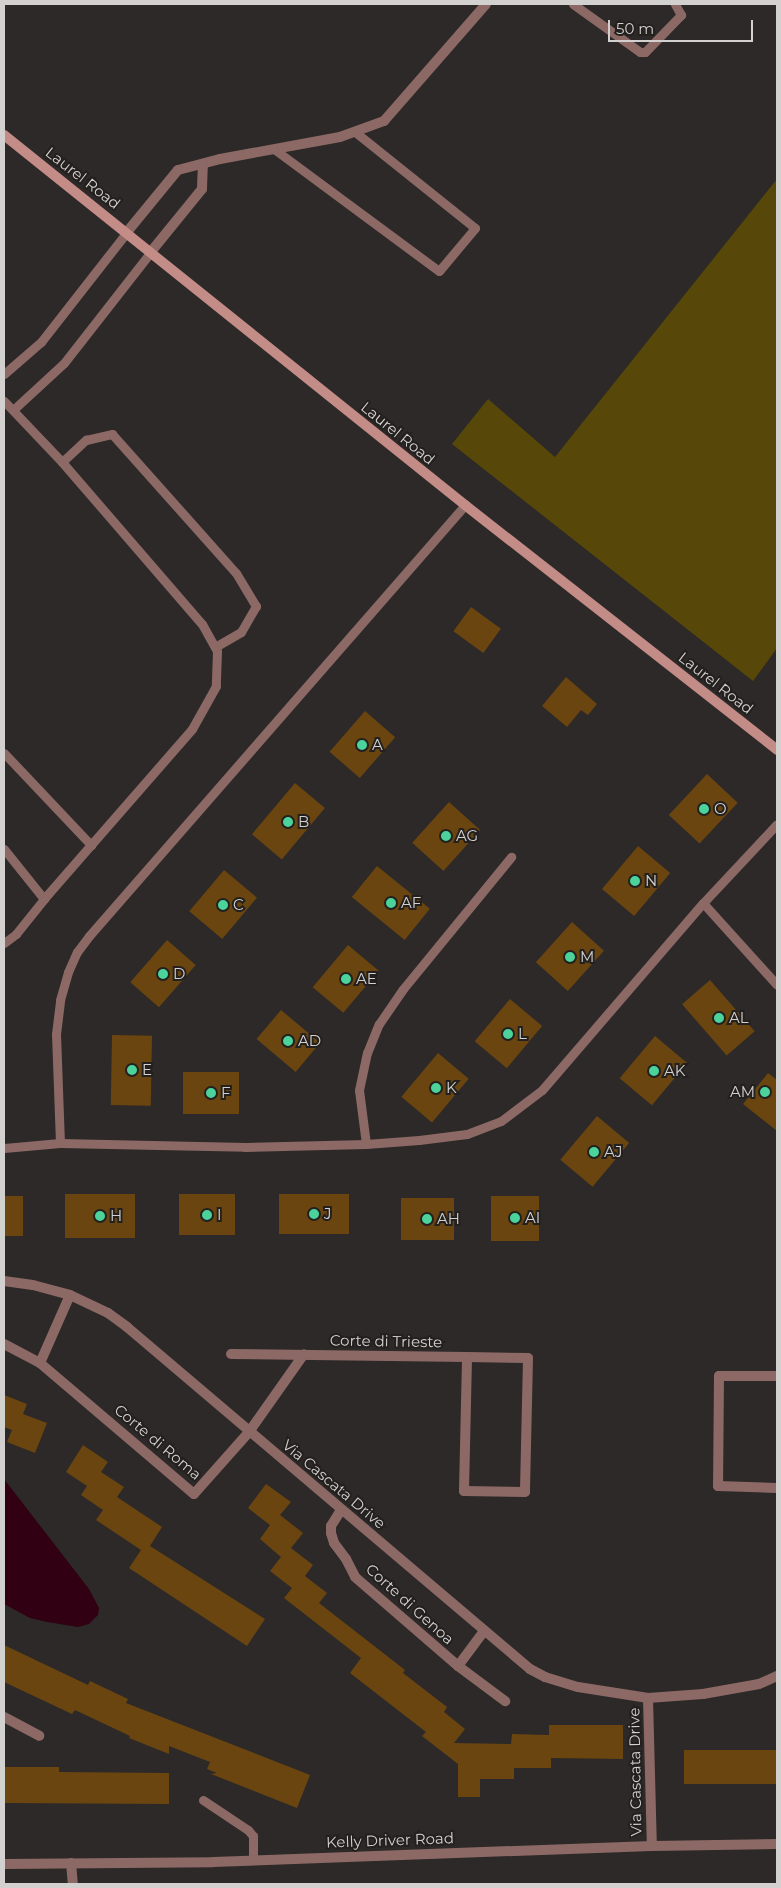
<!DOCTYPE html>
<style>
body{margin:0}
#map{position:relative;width:781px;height:1888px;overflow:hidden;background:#2c2928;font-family:Montserrat,sans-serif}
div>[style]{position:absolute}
.green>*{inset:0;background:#574708}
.water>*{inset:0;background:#310013}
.building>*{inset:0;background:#6a4510;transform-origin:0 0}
.service>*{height:9px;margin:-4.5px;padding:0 4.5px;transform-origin:4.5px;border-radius:4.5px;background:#8c6965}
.minor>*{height:10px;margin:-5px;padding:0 5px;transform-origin:5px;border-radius:5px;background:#8c6965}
.secondary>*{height:10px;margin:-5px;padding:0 5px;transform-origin:5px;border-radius:5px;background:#c48c86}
.dots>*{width:14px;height:14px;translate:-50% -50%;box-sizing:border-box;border:2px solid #23201e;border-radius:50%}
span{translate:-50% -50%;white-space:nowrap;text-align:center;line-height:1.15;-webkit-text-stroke:4px #23201e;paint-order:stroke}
.street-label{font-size:15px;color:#d3d1d0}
.poi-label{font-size:15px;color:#d3d1d0}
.left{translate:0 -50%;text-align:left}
.right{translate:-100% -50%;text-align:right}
.frame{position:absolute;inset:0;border:5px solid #d3d1d0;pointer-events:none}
.scale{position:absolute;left:608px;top:20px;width:145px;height:22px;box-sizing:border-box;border:2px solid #d3d1d0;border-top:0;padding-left:6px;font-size:15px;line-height:18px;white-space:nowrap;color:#d3d1d0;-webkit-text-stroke:4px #23201e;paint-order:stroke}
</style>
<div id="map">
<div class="green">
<i style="clip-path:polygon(777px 179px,777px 648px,753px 681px,452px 444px,488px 399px,555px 457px)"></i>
</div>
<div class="water">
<i style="clip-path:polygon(4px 1479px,89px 1589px,99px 1608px,98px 1615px,89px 1624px,78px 1627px,47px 1622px,30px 1618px,4px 1604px)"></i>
</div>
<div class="building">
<i style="left:471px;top:607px;width:37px;height:30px;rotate:36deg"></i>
<i style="clip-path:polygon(566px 677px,597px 704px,588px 715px,581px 710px,567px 727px,542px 706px)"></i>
<i style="left:365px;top:711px;width:40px;height:54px;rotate:41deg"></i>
<i style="left:707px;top:774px;width:42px;height:56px;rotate:43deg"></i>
<i style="left:295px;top:783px;width:39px;height:67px;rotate:40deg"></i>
<i style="left:449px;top:802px;width:42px;height:55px;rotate:42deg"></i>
<i style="left:638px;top:846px;width:42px;height:56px;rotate:40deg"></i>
<i style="left:377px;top:866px;width:68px;height:40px;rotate:39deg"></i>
<i style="left:224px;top:870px;width:43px;height:54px;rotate:40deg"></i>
<i style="left:572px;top:922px;width:43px;height:54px;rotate:42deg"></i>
<i style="left:167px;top:940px;width:38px;height:56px;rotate:41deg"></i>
<i style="left:348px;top:945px;width:40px;height:55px;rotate:40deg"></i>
<i style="left:710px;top:980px;width:68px;height:37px;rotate:49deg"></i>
<i style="left:510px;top:999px;width:42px;height:55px;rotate:40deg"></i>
<i style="left:281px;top:1010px;width:51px;height:38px;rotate:40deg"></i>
<i style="left:112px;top:1035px;width:40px;height:70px;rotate:1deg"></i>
<i style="left:655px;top:1036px;width:42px;height:55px;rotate:40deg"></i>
<i style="left:438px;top:1053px;width:40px;height:57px;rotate:40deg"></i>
<i style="left:183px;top:1072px;width:56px;height:42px"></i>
<i style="clip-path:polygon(768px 1073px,777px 1080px,777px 1131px,743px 1104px)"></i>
<i style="left:597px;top:1116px;width:42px;height:57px;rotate:40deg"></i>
<i style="left:65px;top:1194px;width:70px;height:44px"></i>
<i style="left:179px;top:1194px;width:56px;height:41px"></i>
<i style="left:349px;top:1194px;width:40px;height:70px;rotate:90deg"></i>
<i style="left:4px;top:1196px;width:19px;height:40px"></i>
<i style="left:491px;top:1196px;width:48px;height:45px"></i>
<i style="left:401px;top:1198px;width:53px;height:42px"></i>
<i style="clip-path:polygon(4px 1395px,27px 1404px,23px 1414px,47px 1423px,35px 1453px,7px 1442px,12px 1430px,4px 1427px)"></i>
<i style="clip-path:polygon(83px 1445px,108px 1462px,101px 1472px,124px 1487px,117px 1497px,162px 1527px,150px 1546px,265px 1619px,247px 1646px,129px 1568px,141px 1550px,96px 1520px,103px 1510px,81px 1495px,87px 1486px,66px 1472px)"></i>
<i style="clip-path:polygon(266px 1484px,291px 1502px,280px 1515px,303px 1533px,291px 1548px,313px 1565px,305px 1576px,327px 1593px,319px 1603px,405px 1670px,403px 1673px,447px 1707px,444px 1712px,465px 1729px,454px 1743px,511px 1744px,512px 1734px,549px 1735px,549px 1725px,623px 1725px,623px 1759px,551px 1758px,551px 1768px,514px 1768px,514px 1779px,480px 1779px,480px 1797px,458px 1797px,458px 1764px,422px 1736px,426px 1732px,350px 1673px,361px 1658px,284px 1598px,292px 1588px,270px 1571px,281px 1557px,260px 1539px,270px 1525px,248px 1508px)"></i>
<i style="clip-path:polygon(4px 1645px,88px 1685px,90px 1681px,128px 1699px,126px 1703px,310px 1775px,297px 1808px,211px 1774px,217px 1773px,207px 1769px,210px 1762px,169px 1746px,169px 1754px,129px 1738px,130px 1736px,75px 1710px,72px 1714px,4px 1682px)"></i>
<i style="left:777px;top:1750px;width:34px;height:93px;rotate:90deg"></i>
<i style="clip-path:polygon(4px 1767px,59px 1767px,59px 1772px,169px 1773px,169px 1804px,4px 1803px)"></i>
</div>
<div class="service">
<i style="left:573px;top:4px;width:82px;rotate:35.6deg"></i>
<i style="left:640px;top:52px;width:5px"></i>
<i style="left:645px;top:52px;width:52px;rotate:-45.8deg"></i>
<i style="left:681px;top:15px;width:13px;rotate:-119deg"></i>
<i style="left:274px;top:149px;width:205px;rotate:36.5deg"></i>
<i style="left:439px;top:271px;width:56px;rotate:-50.1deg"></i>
<i style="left:475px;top:228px;width:154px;rotate:-141.3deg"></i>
<i style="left:4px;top:374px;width:49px;rotate:-40.9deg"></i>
<i style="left:41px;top:342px;width:140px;rotate:-52deg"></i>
<i style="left:4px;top:401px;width:84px;rotate:46.4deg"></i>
<i style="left:62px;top:462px;width:214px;rotate:49.2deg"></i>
<i style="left:202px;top:624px;width:31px;rotate:61deg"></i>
<i style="left:217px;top:651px;width:35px;rotate:92deg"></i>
<i style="left:216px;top:686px;width:49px;rotate:119.2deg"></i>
<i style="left:192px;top:729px;width:219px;rotate:131.1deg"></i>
<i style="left:48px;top:894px;width:51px;rotate:128.7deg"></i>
<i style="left:16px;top:934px;width:15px;rotate:143deg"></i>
<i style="left:13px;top:410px;width:69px;rotate:-42.7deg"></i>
<i style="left:64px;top:363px;width:140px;rotate:-52deg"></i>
<i style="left:62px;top:462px;width:33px;rotate:-43deg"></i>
<i style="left:86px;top:440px;width:27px;rotate:-13deg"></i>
<i style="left:112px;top:434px;width:186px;rotate:48.3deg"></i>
<i style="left:236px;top:573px;width:39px;rotate:59deg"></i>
<i style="left:256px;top:606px;width:30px;rotate:120deg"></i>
<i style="left:241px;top:632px;width:30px;rotate:150deg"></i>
<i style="left:4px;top:753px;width:127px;rotate:46.6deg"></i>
<i style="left:4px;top:849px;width:64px;rotate:51.3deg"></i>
<i style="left:703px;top:903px;width:110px;rotate:47.9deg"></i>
<i style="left:60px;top:1143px;width:109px;rotate:-92.1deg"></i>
<i style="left:56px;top:1034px;width:34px;rotate:-83deg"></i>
<i style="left:60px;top:1000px;width:29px;rotate:-74deg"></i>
<i style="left:68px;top:972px;width:22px;rotate:-66deg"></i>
<i style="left:77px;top:952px;width:20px;rotate:-53deg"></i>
<i style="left:89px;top:936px;width:572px;rotate:-48.9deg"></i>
<i style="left:366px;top:1144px;width:54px;rotate:-97.4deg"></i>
<i style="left:359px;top:1090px;width:38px;rotate:-78deg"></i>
<i style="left:367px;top:1053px;width:31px;rotate:-68deg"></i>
<i style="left:379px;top:1024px;width:42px;rotate:-55.6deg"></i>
<i style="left:403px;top:989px;width:171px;rotate:-50.7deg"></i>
<i style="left:4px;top:1148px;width:56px;rotate:-5.1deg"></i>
<i style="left:60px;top:1143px;width:185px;rotate:1.2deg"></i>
<i style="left:245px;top:1147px;width:121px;rotate:-1.4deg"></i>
<i style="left:366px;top:1144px;width:53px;rotate:-4.3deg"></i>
<i style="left:419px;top:1140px;width:48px;rotate:-7.1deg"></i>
<i style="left:467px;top:1134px;width:36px;rotate:-21deg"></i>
<i style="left:501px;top:1121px;width:51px;rotate:-37.1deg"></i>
<i style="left:542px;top:1090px;width:247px;rotate:-49.3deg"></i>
<i style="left:703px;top:903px;width:108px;rotate:-46.9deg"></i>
<i style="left:203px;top:1800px;width:54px;rotate:33.7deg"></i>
<i style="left:248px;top:1830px;width:8px;rotate:50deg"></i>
<i style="left:253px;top:1836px;width:24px;rotate:90deg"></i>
</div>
<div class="minor">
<i style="left:127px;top:232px;width:80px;rotate:-50.6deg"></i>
<i style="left:178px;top:170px;width:43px;rotate:-14.7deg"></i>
<i style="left:220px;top:159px;width:122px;rotate:-10.4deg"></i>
<i style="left:340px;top:137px;width:47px;rotate:-20deg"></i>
<i style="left:384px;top:121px;width:155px;rotate:-48.9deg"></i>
<i style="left:150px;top:253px;width:82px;rotate:-50.9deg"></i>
<i style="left:202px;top:189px;width:25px;rotate:-88deg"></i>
<i style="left:4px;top:1281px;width:29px;rotate:8deg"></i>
<i style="left:33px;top:1285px;width:38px;rotate:15deg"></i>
<i style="left:70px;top:1295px;width:42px;rotate:25.3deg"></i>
<i style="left:108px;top:1313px;width:24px;rotate:36deg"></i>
<i style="left:127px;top:1327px;width:529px;rotate:40.32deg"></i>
<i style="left:530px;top:1669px;width:17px;rotate:28deg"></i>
<i style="left:545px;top:1677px;width:34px;rotate:17deg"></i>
<i style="left:578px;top:1687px;width:71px;rotate:8.9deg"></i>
<i style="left:648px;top:1698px;width:55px;rotate:-4.2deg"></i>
<i style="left:703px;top:1694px;width:57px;rotate:-10.1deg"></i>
<i style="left:759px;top:1684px;width:20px;rotate:-24deg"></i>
<i style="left:4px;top:1344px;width:41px;rotate:27.8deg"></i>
<i style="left:40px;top:1363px;width:202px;rotate:40.4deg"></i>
<i style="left:194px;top:1494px;width:83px;rotate:-48.4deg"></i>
<i style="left:249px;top:1432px;width:95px;rotate:-54.8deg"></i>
<i style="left:231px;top:1354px;width:236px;rotate:0.7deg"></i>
<i style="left:467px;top:1357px;width:61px;rotate:0.9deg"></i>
<i style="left:528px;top:1358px;width:134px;rotate:91.3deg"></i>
<i style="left:525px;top:1492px;width:61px;rotate:-179.1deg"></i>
<i style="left:464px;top:1491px;width:134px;rotate:-88.7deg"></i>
<i style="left:40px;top:1363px;width:74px;rotate:-66.2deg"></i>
<i style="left:777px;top:1376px;width:58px;rotate:180deg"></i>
<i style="left:719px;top:1376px;width:110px;rotate:90.5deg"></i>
<i style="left:718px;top:1486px;width:59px;rotate:1.9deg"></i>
<i style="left:341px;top:1510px;width:19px;rotate:122deg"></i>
<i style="left:331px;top:1526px;width:7px;rotate:90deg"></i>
<i style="left:331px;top:1533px;width:10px;rotate:73deg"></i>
<i style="left:334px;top:1543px;width:20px;rotate:53deg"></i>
<i style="left:346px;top:1559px;width:20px;rotate:63deg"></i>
<i style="left:355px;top:1577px;width:136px;rotate:40.8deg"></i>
<i style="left:458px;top:1666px;width:44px;rotate:-53.4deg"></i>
<i style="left:458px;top:1666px;width:59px;rotate:36.7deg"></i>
<i style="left:648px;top:1698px;width:148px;rotate:88.5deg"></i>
<i style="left:4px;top:1717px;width:40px;rotate:28deg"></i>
<i style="left:71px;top:1863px;width:21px;rotate:85deg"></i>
<i style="left:4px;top:1864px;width:209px;rotate:-0.5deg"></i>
<i style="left:213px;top:1862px;width:439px;rotate:-2.1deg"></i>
<i style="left:652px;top:1846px;width:125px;rotate:-0.9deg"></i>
</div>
<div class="secondary">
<i style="left:4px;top:135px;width:591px;rotate:38.75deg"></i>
<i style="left:465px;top:505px;width:397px;rotate:38.1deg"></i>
</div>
<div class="dots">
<i style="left:362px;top:745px;background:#4cd39b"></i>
<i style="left:704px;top:809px;background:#4cd39b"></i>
<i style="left:288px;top:822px;background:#4cd39b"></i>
<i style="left:446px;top:836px;background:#4cd39b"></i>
<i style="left:635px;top:881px;background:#4cd39b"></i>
<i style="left:391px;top:903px;background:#4cd39b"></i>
<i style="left:223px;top:905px;background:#4cd39b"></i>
<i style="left:570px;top:957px;background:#4cd39b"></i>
<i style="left:163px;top:974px;background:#4cd39b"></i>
<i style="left:346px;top:979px;background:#4cd39b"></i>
<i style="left:719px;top:1018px;background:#4cd39b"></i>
<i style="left:508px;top:1034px;background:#4cd39b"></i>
<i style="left:288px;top:1041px;background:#4cd39b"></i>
<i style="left:132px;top:1070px;background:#4cd39b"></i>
<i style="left:654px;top:1071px;background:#4cd39b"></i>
<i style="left:436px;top:1088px;background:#4cd39b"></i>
<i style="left:765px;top:1092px;background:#4cd39b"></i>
<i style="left:211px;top:1093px;background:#4cd39b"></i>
<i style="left:594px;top:1152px;background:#4cd39b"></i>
<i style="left:314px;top:1214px;background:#4cd39b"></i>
<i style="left:207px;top:1215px;background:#4cd39b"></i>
<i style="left:100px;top:1216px;background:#4cd39b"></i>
<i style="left:515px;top:1218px;background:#4cd39b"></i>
<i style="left:427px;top:1219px;background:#4cd39b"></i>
</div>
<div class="street-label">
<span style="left:83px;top:178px;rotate:38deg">Laurel Road</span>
<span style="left:398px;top:433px;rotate:39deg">Laurel Road</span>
<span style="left:716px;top:683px;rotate:38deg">Laurel Road</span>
<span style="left:386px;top:1341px;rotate:1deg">Corte di Trieste</span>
<span style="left:158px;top:1442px;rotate:40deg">Corte di Roma</span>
<span style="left:334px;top:1484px;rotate:40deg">Via Cascata Drive</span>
<span style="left:410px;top:1604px;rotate:42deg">Corte di Genoa</span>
<span style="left:635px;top:1772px;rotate:-91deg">Via Cascata Drive</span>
<span style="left:390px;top:1840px;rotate:-2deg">Kelly Driver Road</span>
</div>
<div class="poi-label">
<span class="left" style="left:372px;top:745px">A</span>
<span class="left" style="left:714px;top:809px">O</span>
<span class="left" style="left:298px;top:822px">B</span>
<span class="left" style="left:456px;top:836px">AG</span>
<span class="left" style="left:645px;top:881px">N</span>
<span class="left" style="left:401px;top:903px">AF</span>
<span class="left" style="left:233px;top:905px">C</span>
<span class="left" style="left:580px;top:957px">M</span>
<span class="left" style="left:173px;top:974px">D</span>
<span class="left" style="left:356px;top:979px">AE</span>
<span class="left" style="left:729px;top:1018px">AL</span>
<span class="left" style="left:518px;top:1034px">L</span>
<span class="left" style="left:298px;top:1041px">AD</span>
<span class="left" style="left:142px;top:1070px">E</span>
<span class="left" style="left:664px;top:1071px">AK</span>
<span class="left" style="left:446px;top:1088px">K</span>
<span class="right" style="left:755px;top:1092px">AM</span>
<span class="left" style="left:221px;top:1093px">F</span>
<span class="left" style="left:604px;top:1152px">AJ</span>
<span class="left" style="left:324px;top:1214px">J</span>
<span class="left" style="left:217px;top:1215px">I</span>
<span class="left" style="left:110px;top:1216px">H</span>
<span class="left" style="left:525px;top:1218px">AI</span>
<span class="left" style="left:437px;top:1219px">AH</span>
</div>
<div class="frame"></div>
<div class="scale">50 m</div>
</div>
